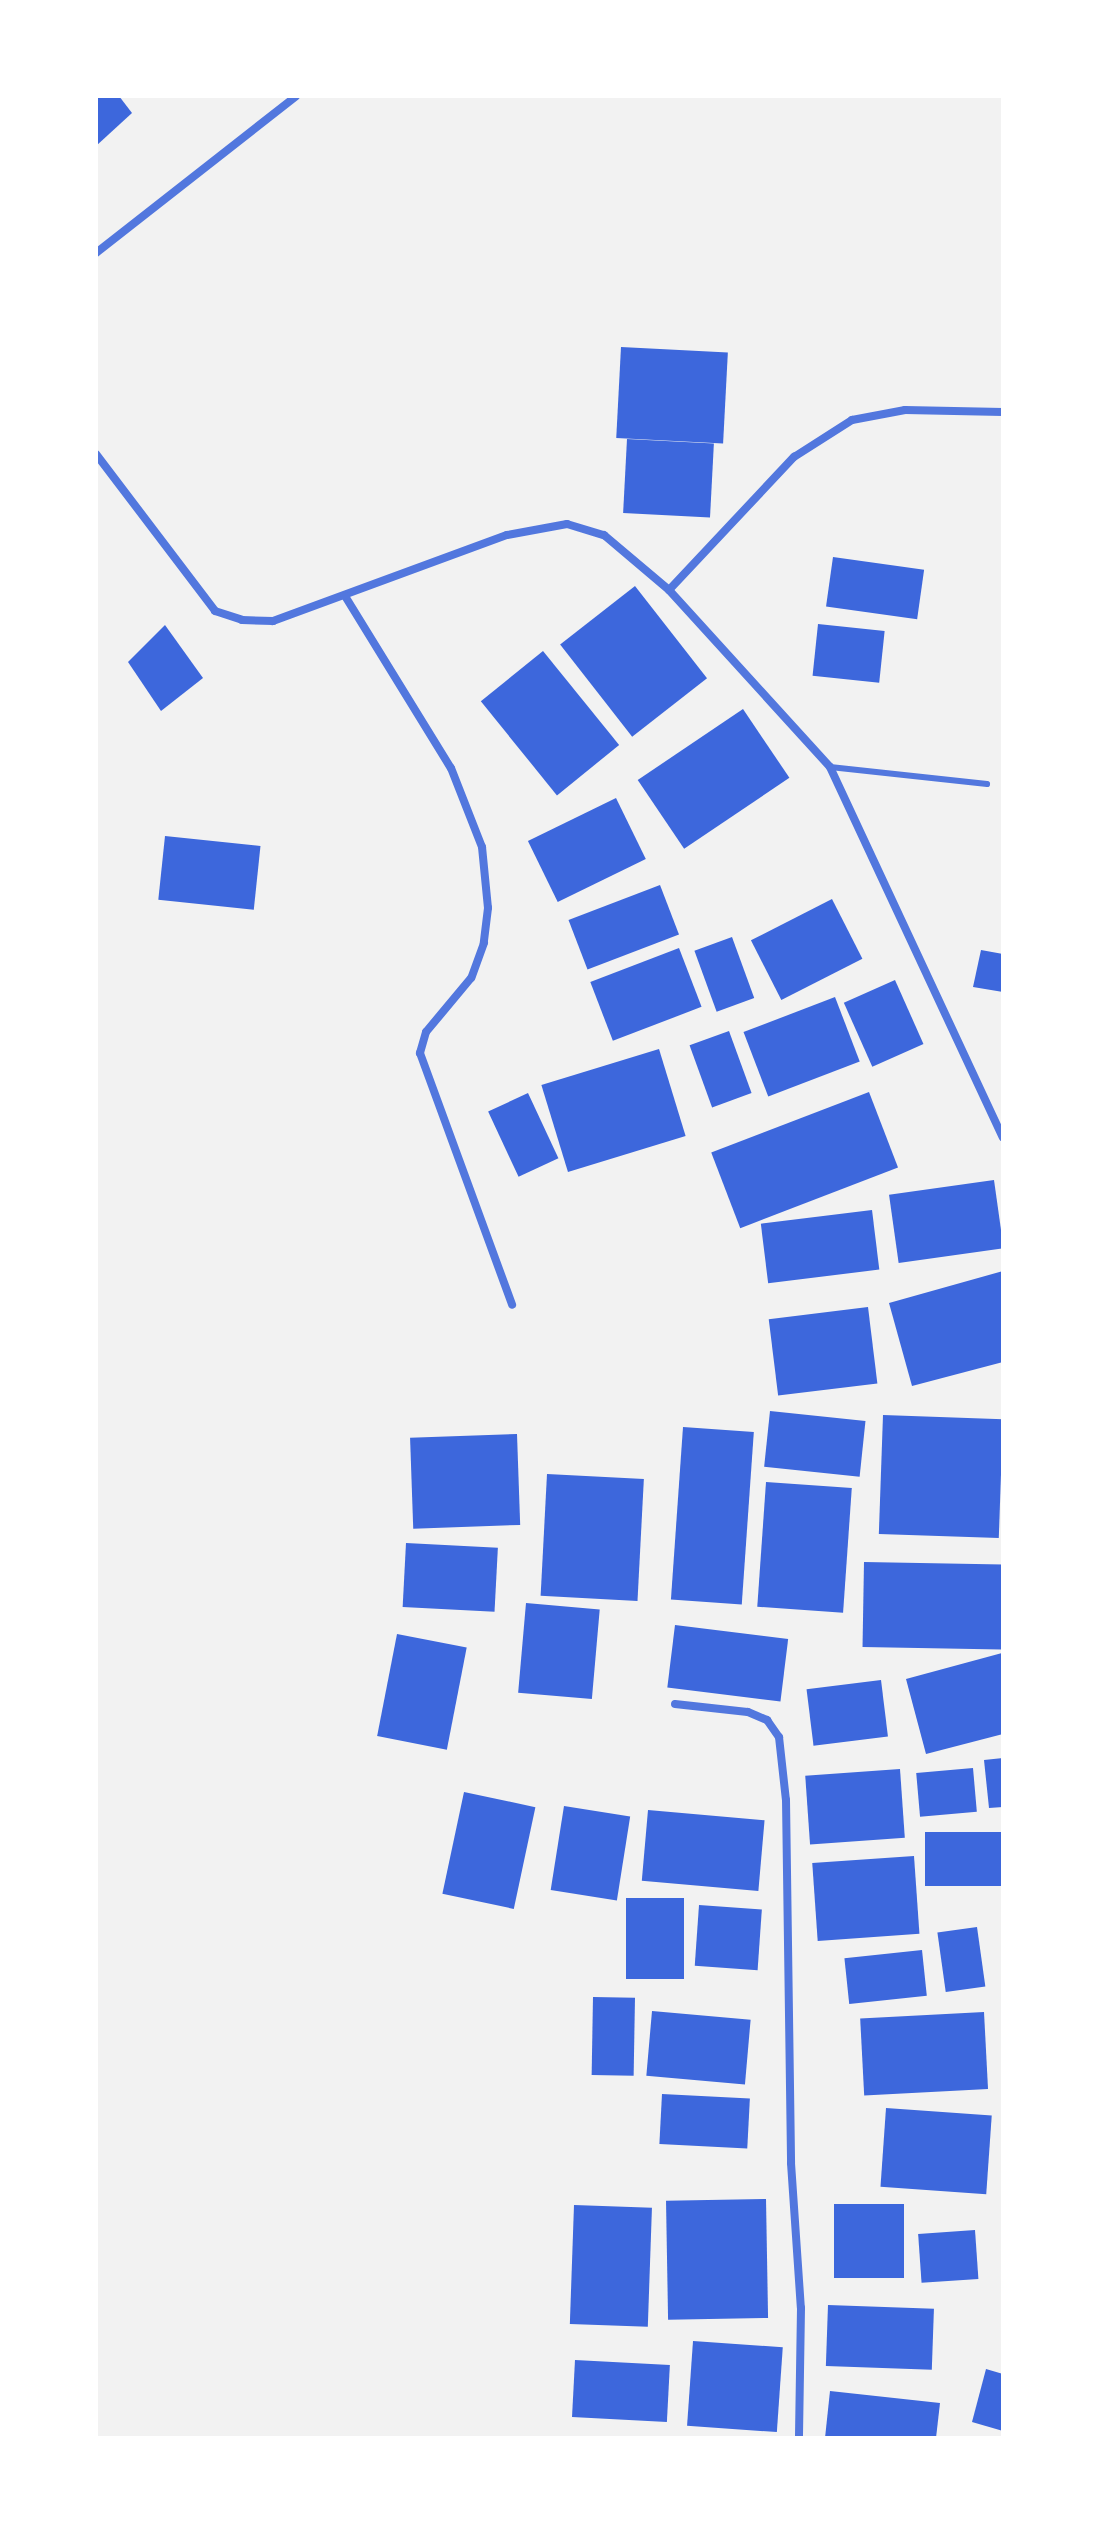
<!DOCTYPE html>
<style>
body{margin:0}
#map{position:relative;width:1099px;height:2534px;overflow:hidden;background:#f2f2f2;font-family:"Exo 2",sans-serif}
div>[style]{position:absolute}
.building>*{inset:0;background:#3d67dc;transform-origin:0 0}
.service>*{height:6px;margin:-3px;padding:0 3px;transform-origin:3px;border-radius:3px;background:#5277de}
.minor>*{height:8px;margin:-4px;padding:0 4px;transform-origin:4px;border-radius:4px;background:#5277de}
span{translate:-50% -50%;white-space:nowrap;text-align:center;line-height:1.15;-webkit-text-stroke:8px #fff;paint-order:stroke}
.frame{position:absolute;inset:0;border:98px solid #fff;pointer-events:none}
</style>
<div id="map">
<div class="building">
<i style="clip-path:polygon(96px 96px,119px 96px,132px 113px,96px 146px)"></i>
<i style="left:621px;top:347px;width:107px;height:91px;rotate:3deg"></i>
<i style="left:627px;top:439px;width:87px;height:74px;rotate:3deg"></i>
<i style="left:833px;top:557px;width:92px;height:50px;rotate:8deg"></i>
<i style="left:635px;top:586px;width:117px;height:95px;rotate:52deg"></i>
<i style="left:818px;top:624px;width:67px;height:52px;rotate:6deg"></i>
<i style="clip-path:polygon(165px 625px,203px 678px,161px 711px,128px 662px)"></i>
<i style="left:543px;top:651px;width:121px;height:80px;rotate:51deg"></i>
<i style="left:743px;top:709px;width:83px;height:127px;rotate:56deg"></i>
<i style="left:616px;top:798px;width:68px;height:98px;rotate:64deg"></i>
<i style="left:165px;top:836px;width:96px;height:64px;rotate:6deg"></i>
<i style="left:660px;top:885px;width:53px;height:98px;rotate:69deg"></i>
<i style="left:832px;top:899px;width:67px;height:91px;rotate:63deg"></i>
<i style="left:732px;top:937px;width:65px;height:40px;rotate:70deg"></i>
<i style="left:679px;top:948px;width:63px;height:95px;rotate:69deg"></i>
<i style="clip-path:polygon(981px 950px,1003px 954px,1003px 992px,973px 987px)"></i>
<i style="left:895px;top:980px;width:70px;height:56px;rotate:66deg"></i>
<i style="left:835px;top:997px;width:69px;height:98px;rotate:69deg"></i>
<i style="left:729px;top:1031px;width:66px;height:42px;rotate:70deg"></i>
<i style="left:659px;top:1049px;width:91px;height:123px;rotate:73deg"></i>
<i style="left:869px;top:1092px;width:81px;height:169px;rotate:69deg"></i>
<i style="left:528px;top:1093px;width:72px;height:44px;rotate:65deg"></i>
<i style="left:994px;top:1180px;width:69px;height:106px;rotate:82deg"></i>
<i style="left:872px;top:1210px;width:60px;height:112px;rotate:83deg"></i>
<i style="clip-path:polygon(1003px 1271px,1003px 1362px,912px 1386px,889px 1303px)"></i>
<i style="left:868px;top:1307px;width:77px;height:100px;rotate:83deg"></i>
<i style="left:770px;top:1411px;width:96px;height:56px;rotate:6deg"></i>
<i style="left:883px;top:1415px;width:120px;height:119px;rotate:2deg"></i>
<i style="left:683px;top:1427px;width:71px;height:173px;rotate:4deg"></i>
<i style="left:517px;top:1434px;width:91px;height:107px;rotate:88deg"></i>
<i style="left:547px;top:1474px;width:97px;height:122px;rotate:3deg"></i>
<i style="left:766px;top:1482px;width:86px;height:125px;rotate:4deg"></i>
<i style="left:406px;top:1543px;width:92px;height:64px;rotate:3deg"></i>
<i style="left:864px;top:1562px;width:139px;height:85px;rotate:1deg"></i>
<i style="left:526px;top:1603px;width:74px;height:90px;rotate:5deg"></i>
<i style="left:675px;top:1625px;width:114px;height:63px;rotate:7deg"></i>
<i style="left:397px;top:1634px;width:71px;height:104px;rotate:11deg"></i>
<i style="clip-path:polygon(1002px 1653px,1003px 1734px,926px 1754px,906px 1679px)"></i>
<i style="left:881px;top:1680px;width:57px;height:75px;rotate:83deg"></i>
<i style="clip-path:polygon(1003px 1758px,1003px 1807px,989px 1808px,984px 1760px)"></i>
<i style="left:973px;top:1768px;width:44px;height:57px;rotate:85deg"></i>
<i style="left:900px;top:1769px;width:69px;height:95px;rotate:86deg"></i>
<i style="left:464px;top:1792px;width:73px;height:104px;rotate:12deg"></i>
<i style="left:564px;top:1806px;width:67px;height:85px;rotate:9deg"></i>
<i style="left:648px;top:1810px;width:117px;height:71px;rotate:5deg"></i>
<i style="left:1003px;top:1832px;width:54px;height:78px;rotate:90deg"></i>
<i style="left:914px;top:1856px;width:78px;height:102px;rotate:86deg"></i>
<i style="left:626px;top:1898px;width:58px;height:81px"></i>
<i style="left:699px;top:1905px;width:63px;height:61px;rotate:4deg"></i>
<i style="left:977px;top:1927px;width:60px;height:40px;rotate:82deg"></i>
<i style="left:922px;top:1950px;width:46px;height:78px;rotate:84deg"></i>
<i style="left:593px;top:1997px;width:42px;height:78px;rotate:1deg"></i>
<i style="left:652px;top:2011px;width:99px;height:65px;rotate:5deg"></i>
<i style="left:984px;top:2012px;width:77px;height:124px;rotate:87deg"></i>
<i style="left:662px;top:2094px;width:88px;height:50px;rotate:3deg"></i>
<i style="left:886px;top:2108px;width:106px;height:79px;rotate:4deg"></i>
<i style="left:766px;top:2199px;width:119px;height:100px;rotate:89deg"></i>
<i style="left:834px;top:2204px;width:70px;height:74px"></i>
<i style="left:574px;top:2205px;width:78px;height:119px;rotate:2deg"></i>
<i style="left:975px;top:2230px;width:49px;height:57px;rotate:86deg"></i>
<i style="left:828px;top:2305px;width:106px;height:61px;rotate:2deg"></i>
<i style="left:693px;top:2341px;width:90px;height:85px;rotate:4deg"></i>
<i style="left:575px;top:2360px;width:95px;height:57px;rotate:3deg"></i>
<i style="clip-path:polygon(986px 2369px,1003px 2374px,1003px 2431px,972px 2422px)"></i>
<i style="clip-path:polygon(830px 2391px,940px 2403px,936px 2438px,825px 2438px)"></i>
</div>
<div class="service">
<i style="left:830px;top:767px;width:158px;rotate:6.2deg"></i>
</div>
<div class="minor">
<i style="left:96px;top:253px;width:254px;rotate:-38.1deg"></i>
<i style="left:96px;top:454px;width:197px;rotate:52.8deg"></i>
<i style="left:215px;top:611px;width:28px;rotate:18deg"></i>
<i style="left:242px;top:620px;width:31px;rotate:2deg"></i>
<i style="left:273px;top:621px;width:249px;rotate:-20.2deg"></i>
<i style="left:507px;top:535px;width:61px;rotate:-10.4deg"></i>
<i style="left:567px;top:524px;width:39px;rotate:17deg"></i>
<i style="left:604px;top:535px;width:85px;rotate:40.2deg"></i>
<i style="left:669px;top:590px;width:239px;rotate:47.7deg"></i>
<i style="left:830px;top:767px;width:409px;rotate:65deg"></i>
<i style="left:669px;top:590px;width:183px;rotate:-46.8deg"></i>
<i style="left:794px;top:457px;width:69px;rotate:-32.5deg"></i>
<i style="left:852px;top:420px;width:54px;rotate:-10.7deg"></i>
<i style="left:905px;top:410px;width:98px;rotate:1.2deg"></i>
<i style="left:345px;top:596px;width:202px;rotate:58.4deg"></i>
<i style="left:451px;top:768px;width:85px;rotate:68.6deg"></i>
<i style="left:482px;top:847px;width:61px;rotate:84.4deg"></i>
<i style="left:488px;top:908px;width:35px;rotate:97deg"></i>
<i style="left:484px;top:943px;width:37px;rotate:110deg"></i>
<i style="left:471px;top:978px;width:70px;rotate:129.8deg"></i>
<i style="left:426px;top:1032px;width:22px;rotate:106deg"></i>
<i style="left:420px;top:1053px;width:268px;rotate:69.9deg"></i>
<i style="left:675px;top:1704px;width:73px;rotate:6.3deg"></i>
<i style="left:748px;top:1712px;width:21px;rotate:23deg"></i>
<i style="left:767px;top:1720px;width:21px;rotate:55deg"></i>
<i style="left:779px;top:1737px;width:63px;rotate:83.7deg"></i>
<i style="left:786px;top:1800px;width:363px;rotate:89.2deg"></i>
<i style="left:791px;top:2163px;width:145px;rotate:86.1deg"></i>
<i style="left:801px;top:2308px;width:130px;rotate:90.9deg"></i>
</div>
<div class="frame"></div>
</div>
